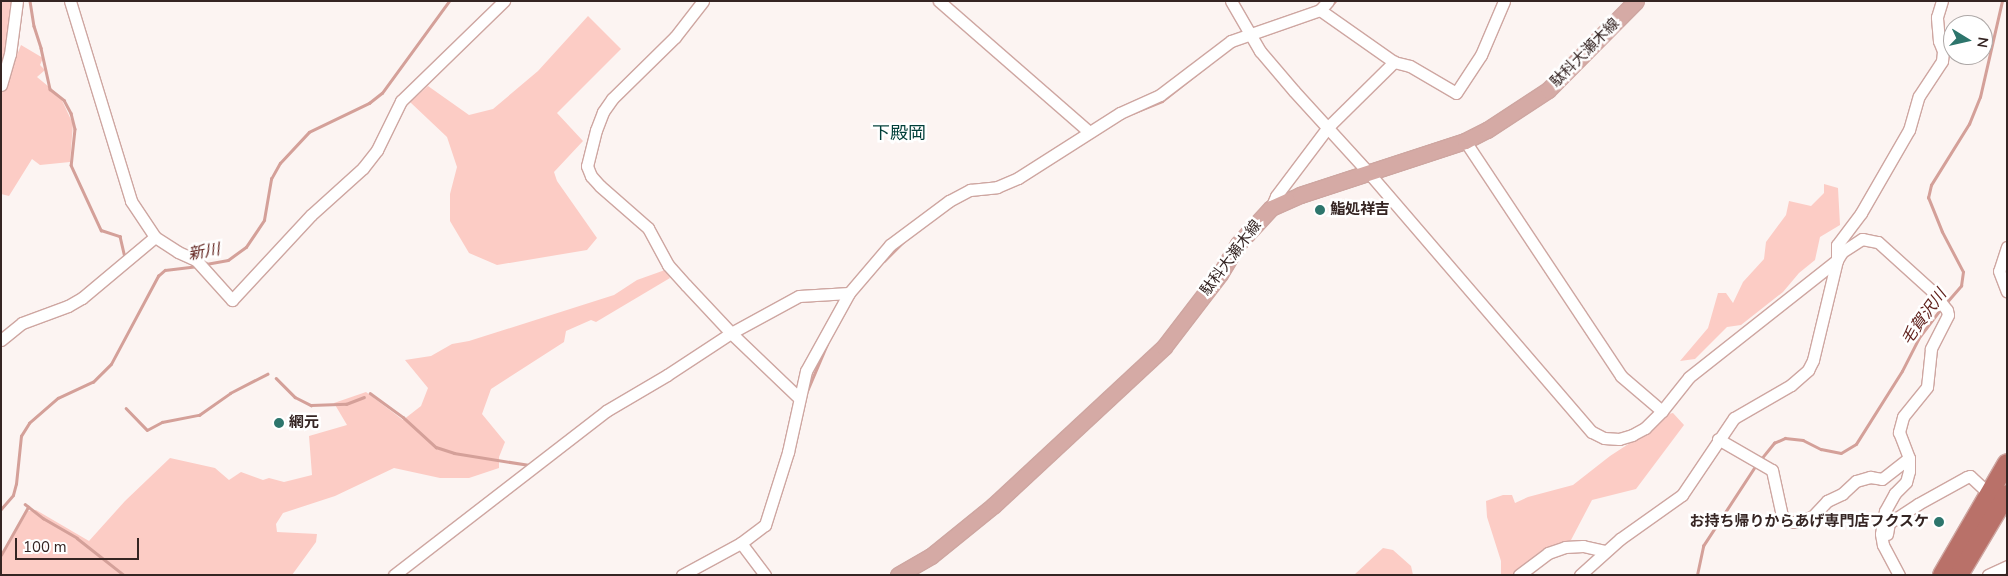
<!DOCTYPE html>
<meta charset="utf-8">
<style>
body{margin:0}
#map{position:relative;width:2008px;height:576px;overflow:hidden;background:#fcf4f2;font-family:"Nunito Sans","Noto Sans JP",sans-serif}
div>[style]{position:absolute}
.green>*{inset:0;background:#fcccc5}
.stream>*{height:2.5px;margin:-1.25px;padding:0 1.25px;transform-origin:1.25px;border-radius:1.25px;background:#d4a099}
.roads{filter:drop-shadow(1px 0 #cea6a1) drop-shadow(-1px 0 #cea6a1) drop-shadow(0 1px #cea6a1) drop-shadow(0 -1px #cea6a1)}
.minor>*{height:11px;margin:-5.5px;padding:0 5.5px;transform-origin:5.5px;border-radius:5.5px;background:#fff}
.major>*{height:15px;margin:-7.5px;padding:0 7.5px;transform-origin:7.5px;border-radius:7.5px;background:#d5aaa5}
.highway>*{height:18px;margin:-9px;padding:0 9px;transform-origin:9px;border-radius:9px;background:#b97169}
.dots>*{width:14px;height:14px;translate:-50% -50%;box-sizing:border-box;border:2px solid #fff;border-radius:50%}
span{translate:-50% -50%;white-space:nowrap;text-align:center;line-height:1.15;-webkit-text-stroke:5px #fff;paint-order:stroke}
.street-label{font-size:15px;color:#352523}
.poi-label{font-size:15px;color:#352523;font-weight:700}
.left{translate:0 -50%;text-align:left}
.right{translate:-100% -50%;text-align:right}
.water-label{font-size:16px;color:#60211c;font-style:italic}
.quarter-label{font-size:18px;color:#003f39}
.frame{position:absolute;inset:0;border:2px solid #352523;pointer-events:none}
.north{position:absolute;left:1943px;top:15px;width:50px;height:50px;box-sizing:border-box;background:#fff;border:1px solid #aea8a7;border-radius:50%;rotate:99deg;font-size:14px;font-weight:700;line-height:20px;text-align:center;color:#352523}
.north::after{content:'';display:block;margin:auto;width:18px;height:22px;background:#2d756c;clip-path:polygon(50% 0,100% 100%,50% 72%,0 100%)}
.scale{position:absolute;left:15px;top:538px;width:124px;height:22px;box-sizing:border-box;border:2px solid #352523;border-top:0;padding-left:6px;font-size:15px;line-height:18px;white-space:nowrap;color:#352523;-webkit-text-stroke:4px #fff;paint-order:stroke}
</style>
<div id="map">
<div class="green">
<i style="clip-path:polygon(1px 1px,17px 1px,1px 85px)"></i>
<i style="clip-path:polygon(588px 16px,621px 49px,557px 113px,583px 141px,554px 172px,557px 181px,597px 238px,587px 250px,497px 265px,469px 253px,450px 221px,450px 194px,457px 167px,447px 137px,410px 102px,428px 86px,469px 115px,493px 109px,538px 71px)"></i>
<i style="clip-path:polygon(21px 45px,43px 58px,40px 65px,45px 70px,37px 77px,60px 96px,73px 124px,70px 162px,40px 165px,32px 159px,9px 196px,1px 194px,1px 95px)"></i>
<i style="clip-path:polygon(1824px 184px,1838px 188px,1840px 225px,1820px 237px,1815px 260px,1799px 273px,1783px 292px,1741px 325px,1727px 327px,1695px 359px,1680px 361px,1708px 328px,1718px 293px,1726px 293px,1733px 303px,1743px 282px,1764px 259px,1766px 242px,1786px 215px,1789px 201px,1811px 206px,1824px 193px)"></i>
<i style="clip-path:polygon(665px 270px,670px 278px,596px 322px,591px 320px,566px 331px,564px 342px,491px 389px,482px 414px,505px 442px,499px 457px,499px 468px,469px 478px,440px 478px,394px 468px,335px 496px,283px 513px,276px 524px,277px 532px,317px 534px,316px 542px,292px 575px,1px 575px,1px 558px,28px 511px,36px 510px,89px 541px,125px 501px,170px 458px,215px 468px,229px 480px,241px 472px,263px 480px,269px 478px,284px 482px,312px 475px,309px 436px,347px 425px,334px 403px,366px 392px,403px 420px,421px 406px,428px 388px,405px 360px,431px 356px,452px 344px,469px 341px,614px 295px,637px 280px)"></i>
<i style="clip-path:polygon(1673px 413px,1684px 425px,1636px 489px,1592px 500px,1571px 540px,1519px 575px,1501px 575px,1501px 561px,1487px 517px,1486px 501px,1503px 495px,1512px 495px,1515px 503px,1528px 497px,1573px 485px,1610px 456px,1656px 426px,1668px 414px)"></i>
<i style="clip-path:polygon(1383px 548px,1393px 550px,1411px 566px,1413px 575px,1354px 575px)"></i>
</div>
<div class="stream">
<i style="left:30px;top:1px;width:25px;rotate:81deg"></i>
<i style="left:34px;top:26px;width:23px;rotate:72deg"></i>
<i style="left:41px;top:48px;width:42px;rotate:77.6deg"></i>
<i style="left:50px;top:89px;width:18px;rotate:38deg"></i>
<i style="left:64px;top:100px;width:15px;rotate:62deg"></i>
<i style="left:71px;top:113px;width:16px;rotate:76deg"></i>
<i style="left:75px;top:129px;width:36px;rotate:96deg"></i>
<i style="left:71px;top:165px;width:72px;rotate:65.2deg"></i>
<i style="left:101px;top:230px;width:20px;rotate:18deg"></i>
<i style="left:120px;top:236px;width:22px;rotate:77deg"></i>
<i style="left:1326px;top:11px;width:13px;rotate:-48deg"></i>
<i style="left:1133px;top:113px;width:31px;rotate:-22deg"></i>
<i style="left:1162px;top:101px;width:53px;rotate:-38.2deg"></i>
<i style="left:884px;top:261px;width:27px;rotate:-45deg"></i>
<i style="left:206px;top:264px;width:22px;rotate:-10deg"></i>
<i style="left:228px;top:260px;width:22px;rotate:-36deg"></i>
<i style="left:246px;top:247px;width:32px;rotate:-56deg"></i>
<i style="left:264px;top:220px;width:42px;rotate:-80.3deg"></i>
<i style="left:271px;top:179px;width:18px;rotate:-61deg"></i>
<i style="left:280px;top:163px;width:42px;rotate:-46.9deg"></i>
<i style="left:309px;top:132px;width:67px;rotate:-25.8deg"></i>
<i style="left:369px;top:103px;width:16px;rotate:-38deg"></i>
<i style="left:382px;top:93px;width:114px;rotate:-53.9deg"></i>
<i style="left:1946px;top:303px;width:23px;rotate:-49deg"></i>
<i style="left:1961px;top:286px;width:14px;rotate:-82deg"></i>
<i style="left:1963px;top:272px;width:45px;rotate:-117.7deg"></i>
<i style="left:1942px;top:232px;width:37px;rotate:-112deg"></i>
<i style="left:1928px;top:198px;width:13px;rotate:-77deg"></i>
<i style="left:1931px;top:185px;width:72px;rotate:-58.1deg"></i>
<i style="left:1969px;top:124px;width:29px;rotate:-68deg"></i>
<i style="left:1980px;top:97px;width:98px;rotate:-77.1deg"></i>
<i style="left:276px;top:378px;width:27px;rotate:45deg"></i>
<i style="left:295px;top:397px;width:18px;rotate:27deg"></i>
<i style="left:311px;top:405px;width:35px;rotate:-2deg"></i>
<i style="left:346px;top:404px;width:19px;rotate:-21deg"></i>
<i style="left:807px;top:391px;width:51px;rotate:-66.9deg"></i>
<i style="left:370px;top:393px;width:41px;rotate:36deg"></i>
<i style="left:403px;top:417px;width:45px;rotate:42.3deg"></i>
<i style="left:436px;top:447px;width:19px;rotate:18deg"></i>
<i style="left:454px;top:453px;width:76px;rotate:9.1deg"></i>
<i style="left:126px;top:408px;width:30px;rotate:46deg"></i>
<i style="left:147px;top:430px;width:17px;rotate:-28deg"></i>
<i style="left:162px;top:422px;width:38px;rotate:-11deg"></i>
<i style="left:199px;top:415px;width:38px;rotate:-35deg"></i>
<i style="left:230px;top:393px;width:42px;rotate:-27.2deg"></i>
<i style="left:1761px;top:459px;width:21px;rotate:-51deg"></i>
<i style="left:1774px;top:443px;width:12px;rotate:-24deg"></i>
<i style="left:1785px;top:438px;width:18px;rotate:6deg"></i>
<i style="left:1803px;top:440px;width:20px;rotate:27deg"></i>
<i style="left:1821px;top:449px;width:20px;rotate:11deg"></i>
<i style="left:1841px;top:453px;width:17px;rotate:-31deg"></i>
<i style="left:1856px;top:444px;width:86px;rotate:-57.8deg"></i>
<i style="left:1902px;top:371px;width:36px;rotate:-63deg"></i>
<i style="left:1918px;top:339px;width:39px;rotate:-53deg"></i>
<i style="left:25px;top:504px;width:23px;rotate:38deg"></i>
<i style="left:43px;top:518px;width:39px;rotate:30deg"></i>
<i style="left:77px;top:538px;width:60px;rotate:38.2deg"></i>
<i style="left:1px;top:509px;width:18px;rotate:-49deg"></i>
<i style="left:13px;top:495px;width:11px;rotate:-75deg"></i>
<i style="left:16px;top:484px;width:48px;rotate:-84.1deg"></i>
<i style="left:21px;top:436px;width:15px;rotate:-58deg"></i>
<i style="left:29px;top:423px;width:38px;rotate:-41deg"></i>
<i style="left:58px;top:398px;width:38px;rotate:-25deg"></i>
<i style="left:93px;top:382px;width:25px;rotate:-45deg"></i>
<i style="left:111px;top:364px;width:100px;rotate:-61.9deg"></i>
<i style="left:158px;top:276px;width:9px;rotate:-41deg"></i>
<i style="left:165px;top:270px;width:31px;rotate:-7deg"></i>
<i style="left:1px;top:555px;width:55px;rotate:-60.6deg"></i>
<i style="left:1697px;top:575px;width:30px;rotate:-78deg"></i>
<i style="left:1703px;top:546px;width:97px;rotate:-56.8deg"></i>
</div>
<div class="roads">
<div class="minor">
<i style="left:70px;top:1px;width:209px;rotate:73deg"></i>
<i style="left:131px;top:201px;width:43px;rotate:56.3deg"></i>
<i style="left:155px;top:237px;width:27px;rotate:33deg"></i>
<i style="left:178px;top:252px;width:20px;rotate:24deg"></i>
<i style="left:196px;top:260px;width:54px;rotate:48deg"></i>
<i style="left:232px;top:300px;width:116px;rotate:-47.1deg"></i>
<i style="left:311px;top:215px;width:70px;rotate:-42.1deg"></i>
<i style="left:363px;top:168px;width:23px;rotate:-52deg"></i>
<i style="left:377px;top:150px;width:55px;rotate:-63.9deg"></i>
<i style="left:401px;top:101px;width:144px;rotate:-44.2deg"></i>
<i style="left:703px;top:1px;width:46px;rotate:127.9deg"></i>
<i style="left:675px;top:37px;width:88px;rotate:135.5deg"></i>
<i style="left:612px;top:99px;width:16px;rotate:125deg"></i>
<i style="left:603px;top:112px;width:19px;rotate:111deg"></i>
<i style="left:596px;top:130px;width:37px;rotate:104deg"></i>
<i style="left:587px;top:166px;width:11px;rotate:68deg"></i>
<i style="left:591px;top:176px;width:13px;rotate:48deg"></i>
<i style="left:600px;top:186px;width:64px;rotate:41.2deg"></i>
<i style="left:648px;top:228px;width:42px;rotate:61.6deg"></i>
<i style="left:668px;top:265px;width:27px;rotate:48deg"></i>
<i style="left:686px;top:285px;width:66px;rotate:46.8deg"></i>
<i style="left:731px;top:333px;width:94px;rotate:43.7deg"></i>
<i style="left:939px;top:1px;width:199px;rotate:41.1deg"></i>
<i style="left:1231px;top:1px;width:58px;rotate:59.9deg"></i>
<i style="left:1260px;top:51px;width:52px;rotate:49.6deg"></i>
<i style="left:1294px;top:91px;width:110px;rotate:47.6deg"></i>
<i style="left:1368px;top:172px;width:343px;rotate:49.3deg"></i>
<i style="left:1592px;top:432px;width:13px;rotate:27deg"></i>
<i style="left:1604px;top:438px;width:15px;rotate:4deg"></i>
<i style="left:1619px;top:439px;width:14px;rotate:-17deg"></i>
<i style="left:1632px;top:435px;width:15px;rotate:-28deg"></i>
<i style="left:1645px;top:428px;width:24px;rotate:-45deg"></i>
<i style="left:1662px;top:411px;width:43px;rotate:-51.5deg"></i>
<i style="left:1689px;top:377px;width:189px;rotate:-38.3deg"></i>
<i style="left:1837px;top:260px;width:9px;rotate:-58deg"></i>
<i style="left:1842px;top:252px;width:24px;rotate:-33deg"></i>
<i style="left:1862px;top:239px;width:16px;rotate:11deg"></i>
<i style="left:1878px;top:242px;width:73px;rotate:42.2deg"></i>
<i style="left:1932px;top:291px;width:24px;rotate:52deg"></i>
<i style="left:1947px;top:310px;width:5px;rotate:79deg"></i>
<i style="left:1948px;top:315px;width:38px;rotate:117deg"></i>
<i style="left:1931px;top:349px;width:38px;rotate:96deg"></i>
<i style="left:1927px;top:387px;width:38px;rotate:129deg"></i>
<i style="left:1903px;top:417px;width:16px;rotate:105deg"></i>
<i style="left:1899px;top:432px;width:28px;rotate:69deg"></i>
<i style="left:1909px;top:458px;width:13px;rotate:90deg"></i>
<i style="left:1909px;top:471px;width:11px;rotate:105deg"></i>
<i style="left:1906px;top:482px;width:16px;rotate:135deg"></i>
<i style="left:1895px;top:493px;width:21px;rotate:119deg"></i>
<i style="left:1885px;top:511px;width:23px;rotate:100deg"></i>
<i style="left:1881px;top:534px;width:11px;rotate:80deg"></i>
<i style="left:1883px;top:545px;width:34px;rotate:62deg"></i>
<i style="left:1320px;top:10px;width:90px;rotate:35.1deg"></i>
<i style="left:1394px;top:62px;width:16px;rotate:14deg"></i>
<i style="left:1410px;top:66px;width:53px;rotate:30.4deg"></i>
<i style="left:1456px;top:93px;width:45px;rotate:-56.7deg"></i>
<i style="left:1481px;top:55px;width:59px;rotate:-66.9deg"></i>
<i style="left:1px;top:85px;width:32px;rotate:-74deg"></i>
<i style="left:10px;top:54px;width:53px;rotate:-82.5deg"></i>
<i style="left:1465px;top:141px;width:282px;rotate:56.4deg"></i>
<i style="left:1621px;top:376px;width:54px;rotate:40.5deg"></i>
<i style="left:1271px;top:208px;width:13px;rotate:-67deg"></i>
<i style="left:1276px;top:196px;width:86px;rotate:-53deg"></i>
<i style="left:1328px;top:127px;width:93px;rotate:-44.6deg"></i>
<i style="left:2007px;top:247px;width:25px;rotate:108deg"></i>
<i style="left:1999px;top:271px;width:22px;rotate:69deg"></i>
<i style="left:1px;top:340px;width:27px;rotate:-39deg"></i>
<i style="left:22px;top:323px;width:49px;rotate:-20.3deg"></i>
<i style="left:68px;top:306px;width:16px;rotate:-30deg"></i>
<i style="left:82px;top:298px;width:95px;rotate:-39.9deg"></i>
<i style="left:1718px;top:439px;width:62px;rotate:29.9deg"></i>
<i style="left:1772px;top:470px;width:47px;rotate:77.7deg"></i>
<i style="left:1782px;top:516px;width:10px;rotate:37deg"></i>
<i style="left:1790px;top:522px;width:11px"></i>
<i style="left:1801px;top:522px;width:13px;rotate:-27deg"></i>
<i style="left:1813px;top:516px;width:21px;rotate:-47deg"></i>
<i style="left:1827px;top:501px;width:17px;rotate:-25deg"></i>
<i style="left:1842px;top:494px;width:19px;rotate:-43deg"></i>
<i style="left:1856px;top:481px;width:15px;rotate:-16deg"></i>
<i style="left:1870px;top:477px;width:12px;rotate:9deg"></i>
<i style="left:1882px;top:479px;width:34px;rotate:-38deg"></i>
<i style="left:1887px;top:534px;width:11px;rotate:-80deg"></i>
<i style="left:1889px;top:523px;width:35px;rotate:-33deg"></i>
<i style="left:1918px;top:504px;width:56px;rotate:-28.9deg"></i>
<i style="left:1967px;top:477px;width:3px;rotate:-18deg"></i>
<i style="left:1970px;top:476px;width:26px;rotate:43deg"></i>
<i style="left:741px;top:543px;width:40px;rotate:53deg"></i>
<i style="left:394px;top:575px;width:268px;rotate:-37.7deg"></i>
<i style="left:606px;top:411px;width:71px;rotate:-30.5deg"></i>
<i style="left:667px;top:375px;width:77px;rotate:-33.3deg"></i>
<i style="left:731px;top:333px;width:77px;rotate:-28.6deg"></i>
<i style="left:799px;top:296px;width:50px;rotate:-3.4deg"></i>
<i style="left:682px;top:575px;width:67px;rotate:-28.5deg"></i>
<i style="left:741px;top:543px;width:30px;rotate:-37deg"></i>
<i style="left:765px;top:525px;width:77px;rotate:-72.5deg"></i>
<i style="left:788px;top:452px;width:83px;rotate:-77.5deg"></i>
<i style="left:806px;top:371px;width:89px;rotate:-61.1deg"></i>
<i style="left:849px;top:293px;width:63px;rotate:-49.5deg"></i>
<i style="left:890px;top:245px;width:74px;rotate:-36.7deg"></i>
<i style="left:949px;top:201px;width:24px;rotate:-28deg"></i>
<i style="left:970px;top:190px;width:27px;rotate:-6deg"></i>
<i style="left:997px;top:187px;width:23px;rotate:-23deg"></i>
<i style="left:1018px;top:178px;width:121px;rotate:-32.5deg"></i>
<i style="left:1120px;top:113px;width:44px;rotate:-24.2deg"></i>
<i style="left:1160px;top:95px;width:89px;rotate:-37.3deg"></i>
<i style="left:1231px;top:41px;width:94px;rotate:-19.2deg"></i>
<i style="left:1320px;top:10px;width:12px;rotate:-48deg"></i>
<i style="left:1519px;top:575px;width:36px;rotate:-37deg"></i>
<i style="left:1548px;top:553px;width:18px;rotate:-19deg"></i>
<i style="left:1565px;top:547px;width:18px;rotate:-3deg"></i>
<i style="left:1583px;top:546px;width:23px;rotate:13deg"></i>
<i style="left:1580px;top:575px;width:54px;rotate:-42deg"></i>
<i style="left:1620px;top:539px;width:76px;rotate:-35.4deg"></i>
<i style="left:1682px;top:495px;width:93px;rotate:-56deg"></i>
<i style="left:1734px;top:418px;width:66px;rotate:-30.1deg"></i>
<i style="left:1791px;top:385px;width:23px;rotate:-41deg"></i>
<i style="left:1808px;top:370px;width:11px;rotate:-63deg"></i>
<i style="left:1813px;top:360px;width:103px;rotate:-76.5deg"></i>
<i style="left:1837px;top:260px;width:15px;rotate:-90deg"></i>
<i style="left:1837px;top:245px;width:40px;rotate:-53deg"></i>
<i style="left:1861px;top:213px;width:96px;rotate:-60deg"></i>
<i style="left:1909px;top:130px;width:35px;rotate:-74deg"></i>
<i style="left:1919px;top:96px;width:42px;rotate:-56.7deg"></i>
<i style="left:1942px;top:61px;width:10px;rotate:-84deg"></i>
<i style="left:1943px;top:51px;width:11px;rotate:-112deg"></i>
<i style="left:1939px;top:41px;width:24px;rotate:-95deg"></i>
<i style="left:1937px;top:17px;width:17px;rotate:-73deg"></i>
<i style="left:1988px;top:575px;width:21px;rotate:-25deg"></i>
</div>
<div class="major">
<i style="left:898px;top:575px;width:38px;rotate:-30deg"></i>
<i style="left:931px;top:556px;width:81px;rotate:-39deg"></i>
<i style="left:994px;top:505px;width:232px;rotate:-42.9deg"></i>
<i style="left:1164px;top:347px;width:92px;rotate:-52.5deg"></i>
<i style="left:1220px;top:274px;width:35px;rotate:-59deg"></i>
<i style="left:1238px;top:244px;width:49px;rotate:-47.5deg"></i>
<i style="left:1271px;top:208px;width:32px;rotate:-24deg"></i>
<i style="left:1300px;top:195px;width:174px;rotate:-18.1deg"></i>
<i style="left:1465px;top:141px;width:25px;rotate:-27deg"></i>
<i style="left:1487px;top:130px;width:73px;rotate:-33.3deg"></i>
<i style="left:1548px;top:90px;width:125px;rotate:-45.3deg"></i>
</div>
<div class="highway">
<i style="left:1942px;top:575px;width:129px;rotate:-59.9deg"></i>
<i style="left:1959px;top:575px;width:94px;rotate:-59.3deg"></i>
</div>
</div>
<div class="dots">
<i style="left:1320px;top:210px;background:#2d756c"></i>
<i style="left:279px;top:423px;background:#2d756c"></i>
<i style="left:1939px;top:522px;background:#2d756c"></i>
</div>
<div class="street-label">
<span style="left:1585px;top:53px;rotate:-45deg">駄科大瀬木線</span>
<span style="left:1231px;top:258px;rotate:-53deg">駄科大瀬木線</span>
</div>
<div class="poi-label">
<span class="left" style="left:1330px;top:210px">鮨処祥吉</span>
<span class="left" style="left:289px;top:423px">網元</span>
<span class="right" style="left:1929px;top:522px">お持ち帰りからあげ専門店フクスケ</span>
</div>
<div class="water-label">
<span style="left:204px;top:252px;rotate:-10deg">新川</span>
<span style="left:1924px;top:317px;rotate:-54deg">毛賀沢川</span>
</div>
<div class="quarter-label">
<span style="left:899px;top:133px">下殿岡</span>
</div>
<div class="frame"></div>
<div class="north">N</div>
<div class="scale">100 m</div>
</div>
